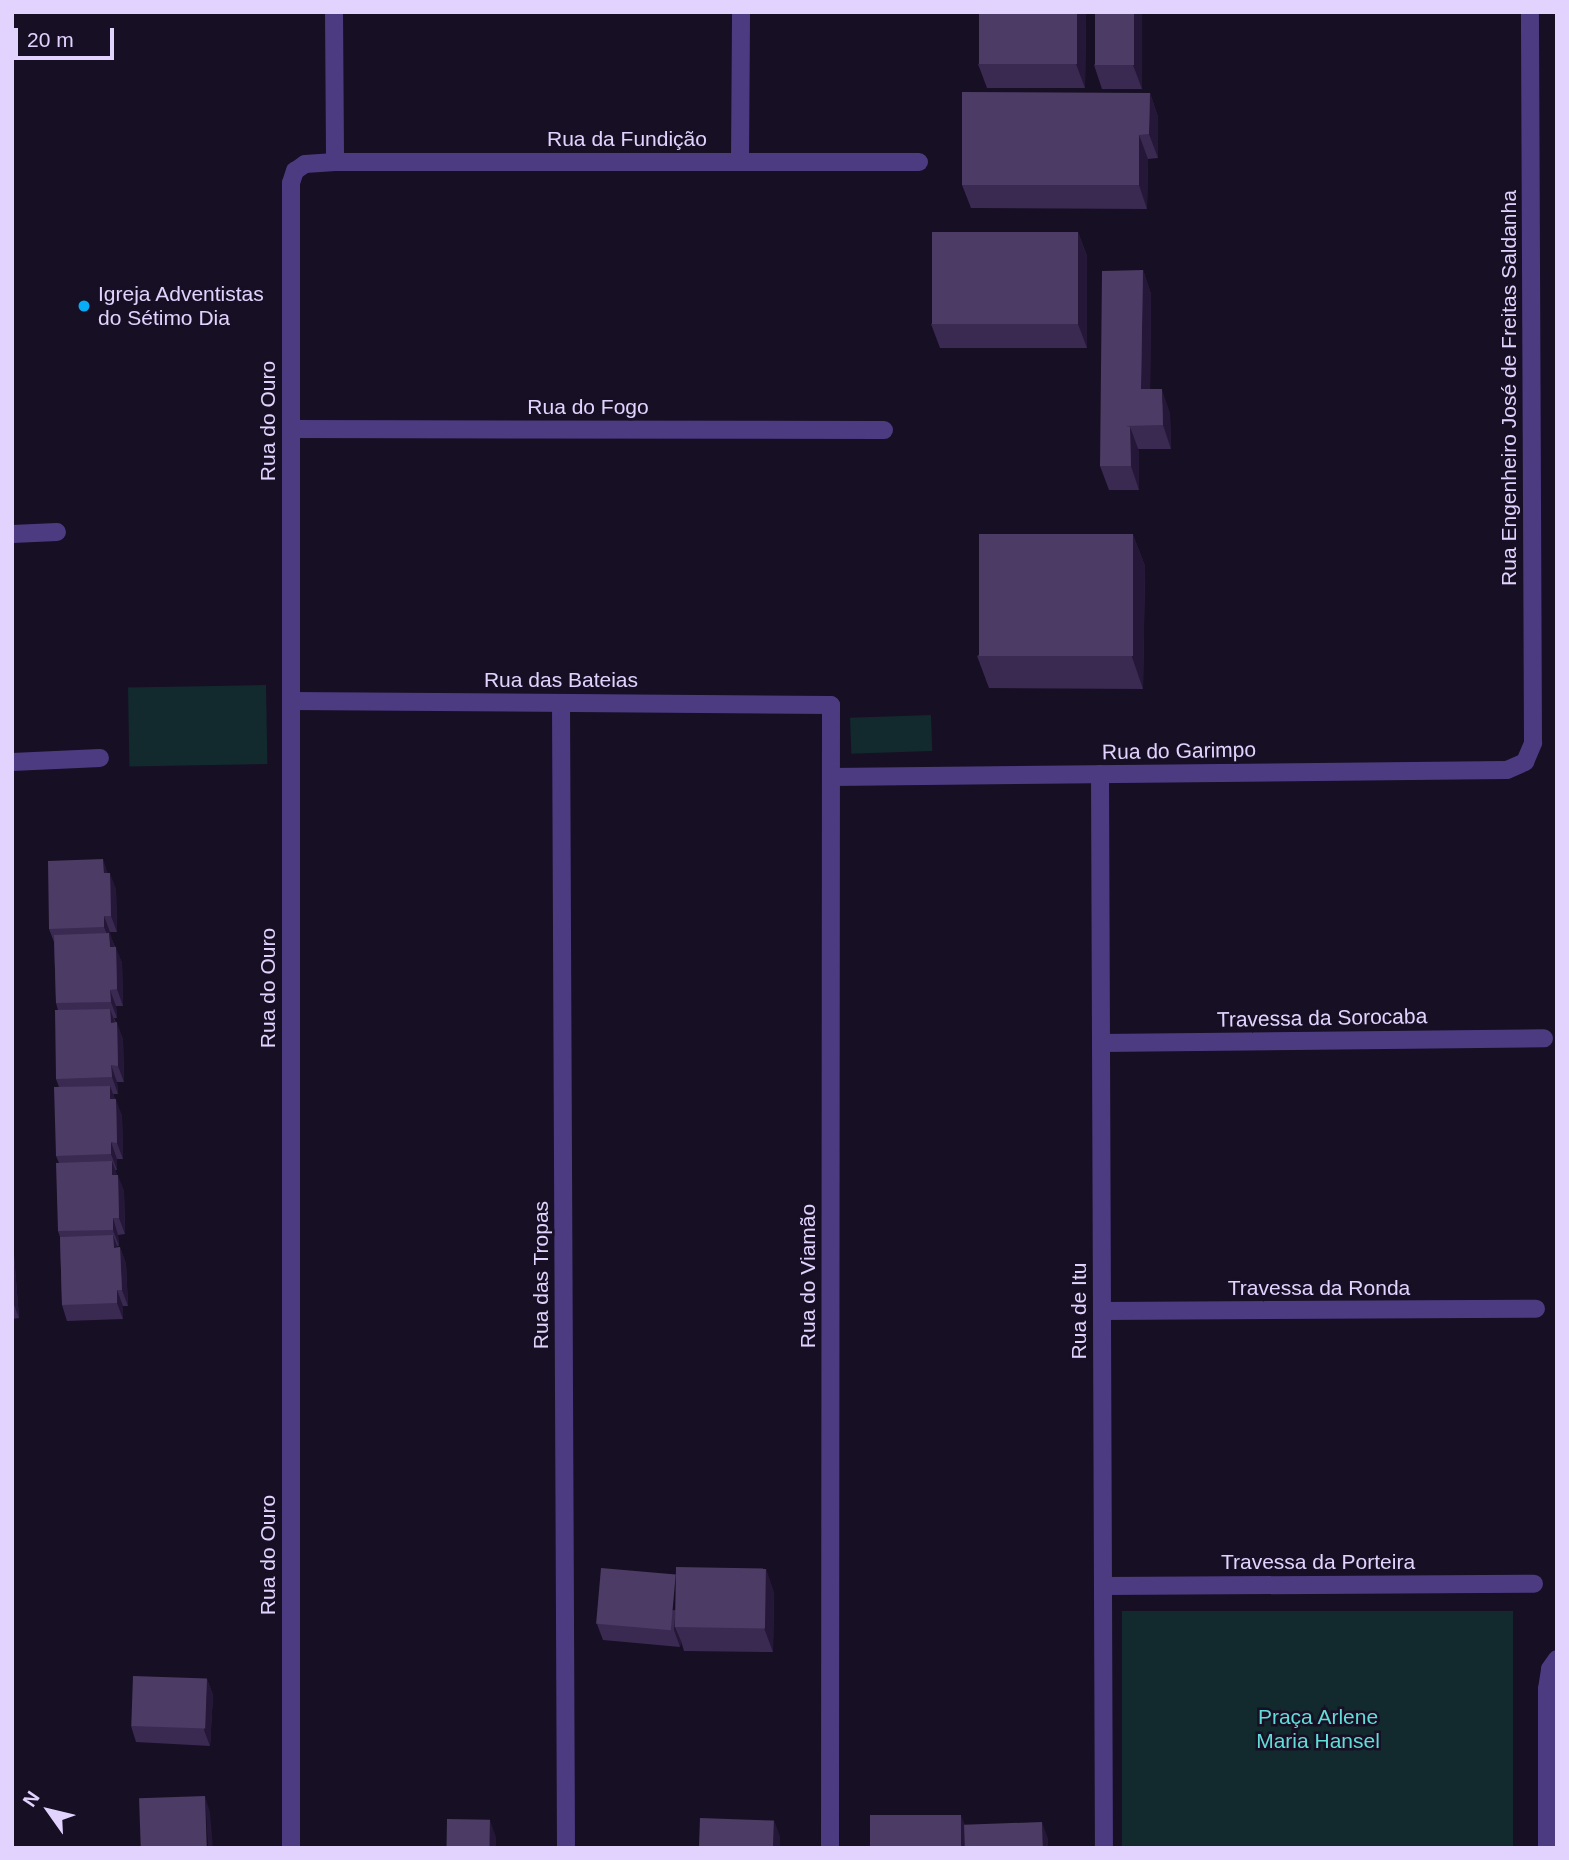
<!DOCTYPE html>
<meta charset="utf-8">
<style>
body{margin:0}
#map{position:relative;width:1569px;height:1860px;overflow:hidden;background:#170f24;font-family:Arial,sans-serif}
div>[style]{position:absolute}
.green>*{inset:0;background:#12292e;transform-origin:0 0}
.minor>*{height:18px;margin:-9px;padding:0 9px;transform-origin:9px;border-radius:9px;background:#4d3b82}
.wall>*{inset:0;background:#3a2951}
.shaded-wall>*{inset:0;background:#241737}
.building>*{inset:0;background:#4c3b64;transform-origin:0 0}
.dots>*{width:19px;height:19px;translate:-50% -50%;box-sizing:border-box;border:4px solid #170f24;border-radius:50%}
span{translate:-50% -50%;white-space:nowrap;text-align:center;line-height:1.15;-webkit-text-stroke:5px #170f24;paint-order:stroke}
.street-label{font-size:21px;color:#e1d3fe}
.poi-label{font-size:21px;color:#e1d3fe}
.left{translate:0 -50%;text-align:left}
.park-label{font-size:21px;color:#61dcd8}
.frame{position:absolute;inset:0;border:14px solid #e1d3fe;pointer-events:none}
.north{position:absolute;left:14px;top:1776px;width:70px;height:70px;-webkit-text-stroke:5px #170f24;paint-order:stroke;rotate:304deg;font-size:19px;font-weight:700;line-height:28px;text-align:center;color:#e1d3fe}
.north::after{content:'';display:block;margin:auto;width:24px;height:32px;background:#e1d3fe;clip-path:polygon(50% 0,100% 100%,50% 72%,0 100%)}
.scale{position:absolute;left:14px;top:28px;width:100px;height:32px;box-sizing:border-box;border:4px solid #e1d3fe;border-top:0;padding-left:9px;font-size:21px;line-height:24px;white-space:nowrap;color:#e1d3fe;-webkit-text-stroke:5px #170f24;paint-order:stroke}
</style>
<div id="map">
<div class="green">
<i style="left:266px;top:685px;width:79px;height:138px;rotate:89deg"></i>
<i style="left:931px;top:715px;width:36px;height:81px;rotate:88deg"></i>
<i style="left:1513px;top:1611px;width:237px;height:391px;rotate:90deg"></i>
</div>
<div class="minor">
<i style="left:334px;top:12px;width:150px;rotate:89.6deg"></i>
<i style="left:740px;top:161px;width:149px;rotate:-89.6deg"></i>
<i style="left:291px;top:429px;width:593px;rotate:0.1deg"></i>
<i style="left:12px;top:534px;width:45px;rotate:-2.5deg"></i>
<i style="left:291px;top:701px;width:540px;rotate:0.42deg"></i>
<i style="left:831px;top:705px;width:1143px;rotate:90.05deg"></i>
<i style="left:561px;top:703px;width:1145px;rotate:89.75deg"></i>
<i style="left:12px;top:762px;width:88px;rotate:-2.6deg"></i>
<i style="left:1100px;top:774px;width:1074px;rotate:89.79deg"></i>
<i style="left:831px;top:777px;width:676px;rotate:-0.59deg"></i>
<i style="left:1507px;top:770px;width:20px;rotate:-24deg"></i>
<i style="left:1525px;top:762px;width:21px;rotate:-67deg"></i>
<i style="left:1533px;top:743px;width:731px;rotate:-90.24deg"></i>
<i style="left:1101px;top:1043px;width:443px;rotate:-0.6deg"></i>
<i style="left:1102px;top:1311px;width:434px;rotate:-0.3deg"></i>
<i style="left:1103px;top:1586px;width:431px;rotate:-0.3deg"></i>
<i style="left:291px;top:1848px;width:1665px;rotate:-90deg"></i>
<i style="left:291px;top:183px;width:13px;rotate:-72deg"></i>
<i style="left:295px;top:171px;width:12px;rotate:-35deg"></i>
<i style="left:305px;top:164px;width:30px;rotate:-4deg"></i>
<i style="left:335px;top:162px;width:584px"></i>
<i style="left:1547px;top:1848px;width:159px;rotate:-90deg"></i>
<i style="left:1547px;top:1689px;width:20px;rotate:-81deg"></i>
<i style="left:1550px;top:1669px;width:12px;rotate:-55deg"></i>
</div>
<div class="wall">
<i style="clip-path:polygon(1086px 12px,1085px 88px,987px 88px,978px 64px)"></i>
<i style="clip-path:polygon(1142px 12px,1142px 89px,1102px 89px,1094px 65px)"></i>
<i style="clip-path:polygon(1150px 93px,1158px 117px,1158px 158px,1148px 159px,1147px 209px,971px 208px,962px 185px)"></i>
<i style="clip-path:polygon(1078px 232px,1087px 256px,1087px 348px,940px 348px,931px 324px)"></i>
<i style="clip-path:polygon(1143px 270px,1151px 294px,1150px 389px,1170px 413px,1171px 449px,1138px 449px,1139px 490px,1109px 490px,1100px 466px)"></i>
<i style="clip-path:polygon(1133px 535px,1145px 566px,1143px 689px,989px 688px,977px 656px)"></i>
<i style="clip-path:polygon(108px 873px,116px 889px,117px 932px,110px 932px,110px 935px,122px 963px,123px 1006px,116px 1006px,117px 1018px,114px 1018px,123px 1039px,124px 1082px,117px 1082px,118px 1094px,113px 1094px,122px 1116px,123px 1159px,117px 1159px,117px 1170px,115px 1170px,124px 1191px,125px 1234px,118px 1235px,119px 1246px,117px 1246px,117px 1247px,120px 1247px,126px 1264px,128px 1306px,123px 1306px,123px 1319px,67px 1321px,62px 1305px,60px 1237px,58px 1231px,59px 1163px,56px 1156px,59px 1087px,56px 1079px,58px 1010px,56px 1003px,54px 942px,49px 929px)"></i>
<i style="clip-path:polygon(12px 1250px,14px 1255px,19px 1318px,12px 1319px)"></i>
<i style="clip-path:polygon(774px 1592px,773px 1652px,684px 1651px,681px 1641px,680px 1647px,603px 1640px,597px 1624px)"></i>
<i style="clip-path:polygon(207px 1679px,213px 1695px,210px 1746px,136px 1742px,131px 1726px)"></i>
</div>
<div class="shaded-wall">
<i style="clip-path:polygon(1077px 12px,1086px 12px,1085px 88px,1076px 64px)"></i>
<i style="clip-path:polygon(1134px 12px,1142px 12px,1142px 89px,1133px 65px)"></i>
<i style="clip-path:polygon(1150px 93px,1158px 117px,1158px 158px,1149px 134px)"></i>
<i style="clip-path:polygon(1139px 135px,1148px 159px,1147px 209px,1139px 185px)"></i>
<i style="clip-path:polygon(1078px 232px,1087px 256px,1087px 348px,1078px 324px)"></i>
<i style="clip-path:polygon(1143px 270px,1151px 294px,1150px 413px,1141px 389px)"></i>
<i style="clip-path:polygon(1162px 389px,1170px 413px,1171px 449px,1163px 425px)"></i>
<i style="clip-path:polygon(1130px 427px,1139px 451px,1139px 490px,1131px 466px)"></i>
<i style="clip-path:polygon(1133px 535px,1145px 566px,1143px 689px,1132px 657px)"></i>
<i style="clip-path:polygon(103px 859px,109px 876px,104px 873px)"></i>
<i style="clip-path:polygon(110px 873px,116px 889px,117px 932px,111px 916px)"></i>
<i style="clip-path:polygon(104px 916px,110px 932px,115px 949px,110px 947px,110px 942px,104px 927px)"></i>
<i style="clip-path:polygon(116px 947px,122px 963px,123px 1006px,117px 989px)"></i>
<i style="clip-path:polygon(110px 990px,116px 1006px,117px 1018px,111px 1002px)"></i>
<i style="clip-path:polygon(110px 1009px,116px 1025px,111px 1023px)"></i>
<i style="clip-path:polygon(117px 1022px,123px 1039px,124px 1082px,118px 1066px)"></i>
<i style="clip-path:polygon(111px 1065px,117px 1082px,118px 1094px,112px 1077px)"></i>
<i style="clip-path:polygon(110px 1086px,116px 1102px,110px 1099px)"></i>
<i style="clip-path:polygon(116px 1099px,122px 1116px,123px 1159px,117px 1143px)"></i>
<i style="clip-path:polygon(111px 1142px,117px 1159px,117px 1170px,111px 1154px)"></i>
<i style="clip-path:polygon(112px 1161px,118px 1177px,112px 1175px)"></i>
<i style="clip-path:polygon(118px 1175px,124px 1191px,125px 1234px,119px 1218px)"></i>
<i style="clip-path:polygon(113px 1218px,118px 1235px,119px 1246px,113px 1230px)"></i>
<i style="clip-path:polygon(113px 1235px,119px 1251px,114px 1248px)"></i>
<i style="clip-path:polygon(120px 1247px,126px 1264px,128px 1306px,122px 1290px)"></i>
<i style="clip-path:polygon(12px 1250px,14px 1255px,19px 1318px,13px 1302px)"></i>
<i style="clip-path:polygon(117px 1290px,123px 1306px,123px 1319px,117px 1303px)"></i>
<i style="clip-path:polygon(766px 1568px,774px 1592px,773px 1652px,764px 1628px)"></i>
<i style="clip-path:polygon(679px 1575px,675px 1627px,681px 1641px,680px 1647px,674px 1630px)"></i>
<i style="clip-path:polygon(207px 1679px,213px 1695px,210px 1746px,204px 1730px)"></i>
<i style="clip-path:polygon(205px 1796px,210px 1812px,213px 1848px,208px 1848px)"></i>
<i style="clip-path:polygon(961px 1815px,970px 1839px,970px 1848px,961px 1848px)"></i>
<i style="clip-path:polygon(490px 1820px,496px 1837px,496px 1848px,489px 1848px)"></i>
<i style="clip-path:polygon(774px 1820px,780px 1836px,780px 1848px,773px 1848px)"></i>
<i style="clip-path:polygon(1042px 1822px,1048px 1838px,1048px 1848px,1043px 1848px)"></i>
</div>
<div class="building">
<i style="left:979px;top:12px;width:98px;height:52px"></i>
<i style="left:1095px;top:12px;width:39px;height:53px"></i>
<i style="clip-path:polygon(962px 92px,1150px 93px,1149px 134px,1139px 135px,1139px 185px,962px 185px)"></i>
<i style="left:1078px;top:232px;width:92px;height:146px;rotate:90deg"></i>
<i style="clip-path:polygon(1143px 270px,1141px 389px,1162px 389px,1163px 425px,1126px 426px,1130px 427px,1131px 466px,1100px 466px,1102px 271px)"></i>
<i style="left:979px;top:534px;width:154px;height:122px"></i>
<i style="clip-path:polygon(103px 859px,104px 873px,110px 873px,111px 916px,104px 916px,104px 927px,49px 929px,48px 861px)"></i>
<i style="clip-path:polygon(109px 933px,110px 947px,116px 947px,117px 989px,110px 990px,111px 1002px,56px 1003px,54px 935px)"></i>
<i style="clip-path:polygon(110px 1009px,111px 1023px,117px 1022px,118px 1066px,111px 1065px,112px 1077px,56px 1079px,55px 1010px)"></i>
<i style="clip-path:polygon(110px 1086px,110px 1099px,116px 1099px,117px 1143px,111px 1142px,111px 1154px,56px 1156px,54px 1087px)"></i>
<i style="clip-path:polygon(112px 1161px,112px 1175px,118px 1175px,119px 1218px,113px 1218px,113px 1230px,58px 1231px,56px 1163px)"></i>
<i style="clip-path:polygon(113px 1235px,114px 1248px,120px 1247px,122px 1290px,117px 1290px,117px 1303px,62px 1305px,60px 1237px)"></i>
<i style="left:676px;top:1567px;width:90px;height:60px;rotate:1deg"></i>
<i style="left:601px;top:1568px;width:75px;height:56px;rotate:5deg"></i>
<i style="left:133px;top:1676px;width:74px;height:50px;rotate:2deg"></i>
<i style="left:205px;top:1796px;width:51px;height:66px;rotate:88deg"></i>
<i style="left:961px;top:1815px;width:33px;height:91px;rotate:90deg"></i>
<i style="left:700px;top:1818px;width:74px;height:30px;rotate:2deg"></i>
<i style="left:447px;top:1819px;width:43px;height:29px;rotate:1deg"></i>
<i style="left:1042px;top:1822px;width:26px;height:78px;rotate:88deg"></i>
</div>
<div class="dots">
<i style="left:84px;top:306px;background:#07abf6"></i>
</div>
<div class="street-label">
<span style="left:627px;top:139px">Rua da Fundição</span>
<span style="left:1509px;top:388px;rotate:-90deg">Rua Engenheiro José de Freitas Saldanha</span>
<span style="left:588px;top:407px">Rua do Fogo</span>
<span style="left:268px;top:421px;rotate:-90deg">Rua do Ouro</span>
<span style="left:561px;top:680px">Rua das Bateias</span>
<span style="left:1179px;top:751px;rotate:-1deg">Rua do Garimpo</span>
<span style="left:268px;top:988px;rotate:-90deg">Rua do Ouro</span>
<span style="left:1322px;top:1018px;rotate:-1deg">Travessa da Sorocaba</span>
<span style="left:541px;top:1275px;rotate:-90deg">Rua das Tropas</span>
<span style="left:808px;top:1276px;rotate:-90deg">Rua do Viamão</span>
<span style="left:1319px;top:1288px">Travessa da Ronda</span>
<span style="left:1079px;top:1311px;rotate:-90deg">Rua de Itu</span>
<span style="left:268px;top:1555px;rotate:-90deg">Rua do Ouro</span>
<span style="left:1318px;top:1562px">Travessa da Porteira</span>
</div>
<div class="poi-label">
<span class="left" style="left:98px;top:306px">Igreja Adventistas<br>do Sétimo Dia</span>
</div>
<div class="park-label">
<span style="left:1318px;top:1729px">Praça Arlene<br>Maria Hansel</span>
</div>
<div class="frame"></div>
<div class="north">N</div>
<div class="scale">20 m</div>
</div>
